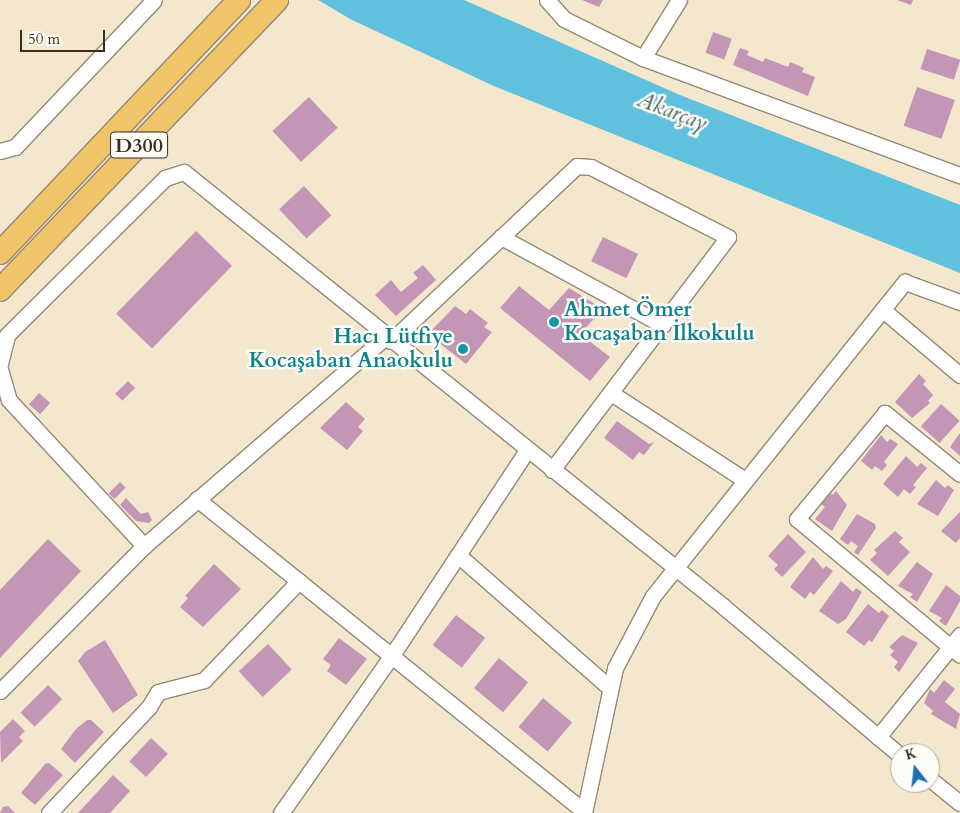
<!DOCTYPE html>
<meta charset="utf-8">
<style>
body{margin:0}
#map{position:relative;width:960px;height:813px;overflow:hidden;background:#f3e7ce;font-family:Cardo,serif}
div>[style]{position:absolute}
.water>*{inset:0;background:#5fc1dd}
.building>*{inset:0;background:#c396b5;transform-origin:0 0}
.roads{filter:drop-shadow(1px 0 #978876) drop-shadow(-1px 0 #978876) drop-shadow(0 1px #978876) drop-shadow(0 -1px #978876)}
.minor>*{height:15px;margin:-7.5px;padding:0 7.5px;transform-origin:7.5px;border-radius:7.5px;background:#fff}
.highway>*{height:22px;margin:-11px;padding:0 11px;transform-origin:11px;border-radius:11px;background:#f0c469}
.dots>*{width:14px;height:14px;translate:-50% -50%;box-sizing:border-box;border:2px solid #fdfcf7;border-radius:50%}
span{translate:-50% -50%;white-space:nowrap;text-align:center;line-height:1.15;-webkit-text-stroke:5px #fdfcf7;paint-order:stroke}
.shield-label span{padding:1px 4px;background:#fdfcf7;border:1px solid;border-radius:4px;-webkit-text-stroke-width:0}
.shield-label{font-size:20px;color:#3b2a1e;font-weight:700}
.culture-label{font-size:21px;color:#0d838f;font-weight:700}
.left{translate:0 -50%;text-align:left}
.right{translate:-100% -50%;text-align:right}
.water-label{font-size:22px;color:#485f61;font-style:italic}
.north{position:absolute;left:890px;top:743px;width:50px;height:50px;box-sizing:border-box;background:#fdfcf7;border:1px solid #afa8a0;border-radius:50%;rotate:344deg;font-size:14px;font-weight:700;line-height:20px;text-align:center;color:#3b2a1e}
.north::after{content:'';display:block;margin:auto;width:18px;height:22px;background:#1f6fb2;clip-path:polygon(50% 0,100% 100%,50% 72%,0 100%)}
.scale{position:absolute;left:20px;top:30px;width:85px;height:22px;box-sizing:border-box;border:2px solid #3b2a1e;border-top:0;padding-left:6px;font-size:15px;line-height:18px;white-space:nowrap;color:#3b2a1e;-webkit-text-stroke:4px #fdfcf7;paint-order:stroke}
</style>
<div id="map">
<div class="water">
<i style="clip-path:polygon(318px 0,464px 0,680px 95px,960px 205px,960px 273px,496px 87px,352px 20px)"></i>
</div>
<div class="building">
<i style="clip-path:polygon(582px 0,603px 0,599px 7px)"></i>
<i style="clip-path:polygon(897px 0,913px 0,911px 5px)"></i>
<i style="left:713px;top:32px;width:20px;height:22px;rotate:20deg"></i>
<i style="clip-path:polygon(740px 48px,749px 51px,747px 55px,763px 62px,765px 58px,788px 67px,790px 62px,804px 68px,802px 72px,815px 77px,808px 96px,733px 65px)"></i>
<i style="left:927px;top:49px;width:35px;height:21px;rotate:18deg"></i>
<i style="left:917px;top:87px;width:40px;height:41px;rotate:19deg"></i>
<i style="left:309px;top:97px;width:42px;height:50px;rotate:47deg"></i>
<i style="left:304px;top:186px;width:40px;height:34px;rotate:47deg"></i>
<i style="left:196px;top:231px;width:50px;height:115px;rotate:44deg"></i>
<i style="left:603px;top:237px;width:39px;height:27px;rotate:26deg"></i>
<i style="clip-path:polygon(423px 265px,436px 280px,396px 316px,375px 295px,391px 280px,401px 292px,418px 278px,413px 273px)"></i>
<i style="clip-path:polygon(519px 286px,549px 310px,569px 288px,603px 309px,580px 334px,610px 357px,590px 381px,500px 308px)"></i>
<i style="clip-path:polygon(455px 306px,466px 314px,470px 309px,488px 323px,484px 327px,492px 332px,466px 364px,428px 334px)"></i>
<i style="clip-path:polygon(919px 374px,926px 381px,923px 384px,933px 395px,928px 401px,930px 403px,912px 418px,895px 402px)"></i>
<i style="left:128px;top:381px;width:10px;height:18px;rotate:45deg"></i>
<i style="left:39px;top:393px;width:15px;height:15px;rotate:42deg"></i>
<i style="clip-path:polygon(346px 402px,365px 419px,358px 427px,363px 431px,347px 450px,320px 428px)"></i>
<i style="left:941px;top:404px;width:25px;height:30px;rotate:42deg"></i>
<i style="clip-path:polygon(617px 421px,649px 444px,654px 442px,644px 455px,639px 452px,633px 460px,604px 438px)"></i>
<i style="clip-path:polygon(960px 433px,960px 456px,950px 447px)"></i>
<i style="clip-path:polygon(881px 435px,887px 442px,890px 439px,898px 444px,884px 462px,887px 465px,882px 471px,875px 466px,872px 470px,861px 461px)"></i>
<i style="clip-path:polygon(906px 456px,917px 467px,921px 463px,927px 468px,913px 485px,916px 487px,910px 494px,904px 489px,898px 497px,883px 484px)"></i>
<i style="clip-path:polygon(936px 480px,945px 488px,948px 485px,954px 490px,938px 516px,917px 504px)"></i>
<i style="left:120px;top:482px;width:8px;height:16px;rotate:45deg"></i>
<i style="clip-path:polygon(836px 491px,847px 505px,832px 531px,815px 519px,825px 507px,820px 503px,828px 492px,833px 495px)"></i>
<i style="clip-path:polygon(126px 498px,141px 514px,148px 512px,152px 520px,149px 523px,136px 521px,120px 505px)"></i>
<i style="clip-path:polygon(960px 512px,960px 538px,956px 543px,941px 531px)"></i>
<i style="clip-path:polygon(857px 514px,875px 524px,876px 528px,858px 555px,854px 552px,858px 546px,851px 541px,848px 545px,840px 539px)"></i>
<i style="clip-path:polygon(895px 531px,903px 538px,899px 542px,910px 552px,888px 576px,870px 560px,877px 553px,874px 550px)"></i>
<i style="clip-path:polygon(788px 534px,806px 552px,782px 577px,774px 569px,778px 565px,768px 556px)"></i>
<i style="clip-path:polygon(48px 539px,81px 571px,0 658px,0 590px)"></i>
<i style="clip-path:polygon(813px 557px,823px 569px,826px 566px,833px 571px,814px 595px,810px 592px,805px 599px,790px 587px)"></i>
<i style="clip-path:polygon(917px 562px,933px 574px,917px 602px,910px 597px,913px 594px,898px 586px)"></i>
<i style="clip-path:polygon(214px 564px,241px 589px,203px 627px,180px 607px,188px 598px,185px 596px)"></i>
<i style="clip-path:polygon(841px 581px,853px 592px,856px 588px,862px 592px,846px 619px,838px 624px,819px 611px)"></i>
<i style="clip-path:polygon(946px 585px,960px 596px,960px 601px,946px 626px,939px 621px,942px 618px,929px 611px)"></i>
<i style="clip-path:polygon(868px 604px,879px 613px,882px 610px,889px 616px,872px 642px,869px 640px,864px 646px,846px 632px)"></i>
<i style="left:456px;top:615px;width:37px;height:38px;rotate:38deg"></i>
<i style="clip-path:polygon(902px 635px,918px 643px,899px 672px,894px 667px,898px 662px,890px 655px,894px 651px,889px 647px)"></i>
<i style="clip-path:polygon(339px 638px,367px 659px,346px 685px,327px 671px,331px 665px,323px 659px)"></i>
<i style="clip-path:polygon(105px 640px,138px 695px,113px 713px,78px 661px,85px 652px)"></i>
<i style="left:268px;top:644px;width:35px;height:40px;rotate:47deg"></i>
<i style="left:499px;top:658px;width:38px;height:39px;rotate:40deg"></i>
<i style="clip-path:polygon(944px 680px,955px 689px,945px 702px,960px 714px,956px 729px,931px 714px,933px 711px,924px 703px,930px 689px,934px 693px)"></i>
<i style="left:48px;top:685px;width:20px;height:39px;rotate:45deg"></i>
<i style="left:543px;top:698px;width:38px;height:38px;rotate:40deg"></i>
<i style="clip-path:polygon(13px 719px,25px 731px,19px 737px,23px 741px,1px 763px,0 732px)"></i>
<i style="clip-path:polygon(87px 720px,91px 720px,104px 732px,75px 763px,61px 749px,76px 729px)"></i>
<i style="left:151px;top:738px;width:23px;height:32px;rotate:43deg"></i>
<i style="clip-path:polygon(49px 763px,63px 775px,35px 805px,21px 793px,45px 764px)"></i>
<i style="clip-path:polygon(113px 775px,130px 791px,110px 813px,78px 813px)"></i>
<i style="clip-path:polygon(8px 806px,15px 813px,0 813px,3px 807px)"></i>
</div>
<div class="roads">
<div class="minor">
<i style="left:547px;top:0;width:25px;rotate:48deg"></i>
<i style="left:564px;top:19px;width:88px;rotate:26.3deg"></i>
<i style="left:643px;top:58px;width:338px;rotate:20.3deg"></i>
<i style="left:643px;top:58px;width:68px;rotate:-58.2deg"></i>
<i style="left:0;top:151px;width:16px;rotate:-15deg"></i>
<i style="left:15px;top:147px;width:202px;rotate:-46.6deg"></i>
<i style="left:501px;top:237px;width:184px;rotate:28.5deg"></i>
<i style="left:883px;top:310px;width:101px;rotate:40.2deg"></i>
<i style="left:391px;top:341px;width:255px;rotate:-43.3deg"></i>
<i style="left:577px;top:166px;width:14px;rotate:4deg"></i>
<i style="left:591px;top:167px;width:154px;rotate:27.1deg"></i>
<i style="left:728px;top:237px;width:292px;rotate:127.1deg"></i>
<i style="left:0;top:364px;width:30px;rotate:-76deg"></i>
<i style="left:7px;top:335px;width:223px;rotate:-44.8deg"></i>
<i style="left:165px;top:178px;width:20px;rotate:-18deg"></i>
<i style="left:184px;top:172px;width:693px;rotate:38.85deg"></i>
<i style="left:724px;top:607px;width:230px;rotate:40.1deg"></i>
<i style="left:0;top:369px;width:32px;rotate:74deg"></i>
<i style="left:9px;top:400px;width:199px;rotate:47.2deg"></i>
<i style="left:611px;top:393px;width:160px;rotate:33deg"></i>
<i style="left:960px;top:474px;width:97px;rotate:-140.9deg"></i>
<i style="left:885px;top:413px;width:138px;rotate:129.7deg"></i>
<i style="left:797px;top:519px;width:212px;rotate:39.8deg"></i>
<i style="left:197px;top:499px;width:497px;rotate:38.9deg"></i>
<i style="left:458px;top:555px;width:202px;rotate:41.2deg"></i>
<i style="left:0;top:691px;width:204px;rotate:-45.2deg"></i>
<i style="left:144px;top:546px;width:319px;rotate:-40.9deg"></i>
<i style="left:878px;top:737px;width:131px;rotate:-51.2deg"></i>
<i style="left:930px;top:779px;width:38px;rotate:39deg"></i>
<i style="left:49px;top:813px;width:146px;rotate:-46.7deg"></i>
<i style="left:149px;top:707px;width:17px;rotate:-59deg"></i>
<i style="left:158px;top:692px;width:48px;rotate:-14.6deg"></i>
<i style="left:204px;top:680px;width:137px;rotate:-46.2deg"></i>
<i style="left:281px;top:813px;width:193px;rotate:-54.9deg"></i>
<i style="left:392px;top:655px;width:245px;rotate:-56.6deg"></i>
<i style="left:584px;top:813px;width:148px;rotate:-77.9deg"></i>
<i style="left:615px;top:668px;width:81px;rotate:-62.2deg"></i>
<i style="left:653px;top:596px;width:403px;rotate:-51.3deg"></i>
<i style="left:905px;top:282px;width:59px;rotate:20deg"></i>
</div>
<div class="highway">
<i style="left:0;top:253px;width:348px;rotate:-46.6deg"></i>
<i style="left:0;top:290px;width:401px;rotate:-46.3deg"></i>
</div>
</div>
<div class="dots">
<i style="left:554px;top:322px;background:#0f9aa8"></i>
<i style="left:463px;top:349px;background:#0f9aa8"></i>
</div>
<div class="shield-label">
<span style="left:139px;top:145px">D300</span>
</div>
<div class="culture-label">
<span class="left" style="left:564px;top:322px">Ahmet Ömer<br>Kocaşaban İlkokulu</span>
<span class="right" style="left:453px;top:349px">Hacı Lütfiye<br>Kocaşaban Anaokulu</span>
</div>
<div class="water-label">
<span style="left:672px;top:112px;rotate:21deg">Akarçay</span>
</div>
<div class="north">K</div>
<div class="scale">50 m</div>
</div>
